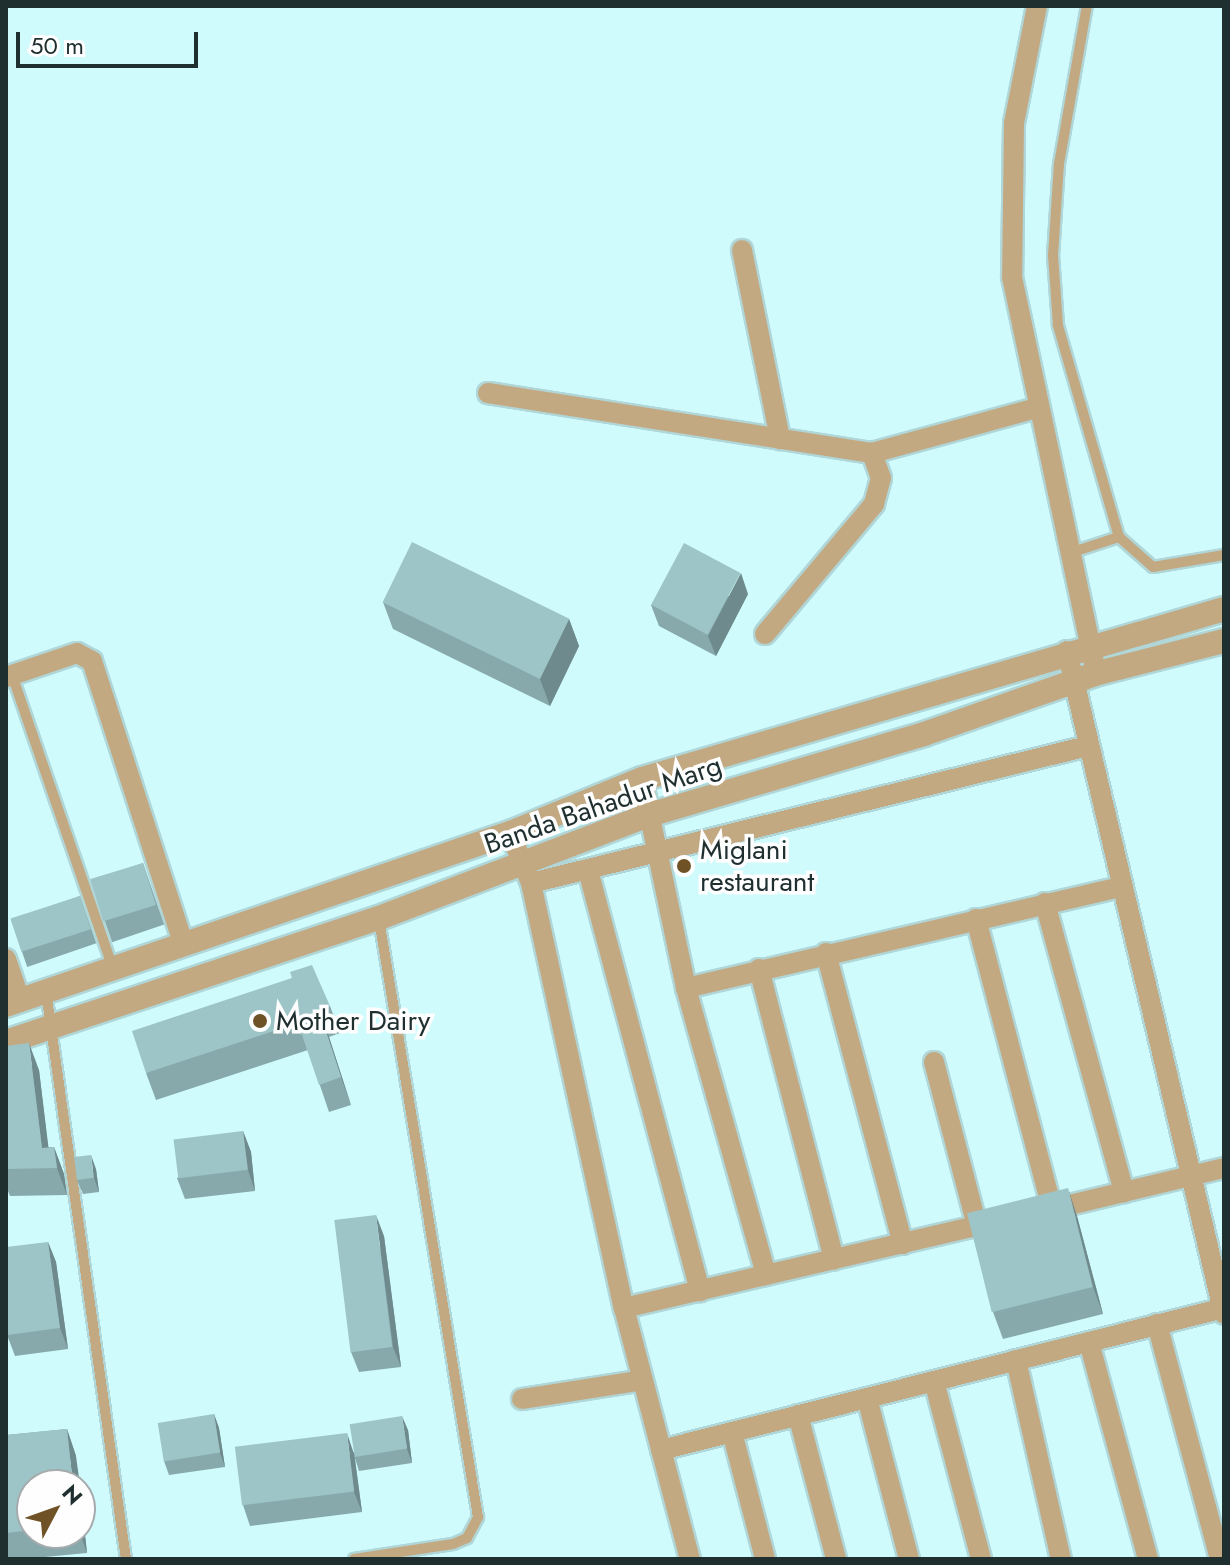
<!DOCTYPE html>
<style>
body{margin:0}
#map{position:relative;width:1230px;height:1565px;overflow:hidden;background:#d0fbfd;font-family:Jost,sans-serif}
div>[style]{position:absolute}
.roads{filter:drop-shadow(2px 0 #b0d6d8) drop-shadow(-2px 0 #b0d6d8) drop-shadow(0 2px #b0d6d8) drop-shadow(0 -2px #b0d6d8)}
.service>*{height:10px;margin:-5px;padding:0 5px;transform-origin:5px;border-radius:5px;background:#c3a982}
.minor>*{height:20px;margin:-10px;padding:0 10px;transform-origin:10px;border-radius:10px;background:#c3a982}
.tertiary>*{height:24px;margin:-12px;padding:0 12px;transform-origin:12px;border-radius:12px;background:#c3a982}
.wall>*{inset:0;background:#87a9ac;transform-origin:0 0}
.shaded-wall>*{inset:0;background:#6e8a8c}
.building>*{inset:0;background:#9dc5c8;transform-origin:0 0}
.dots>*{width:22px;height:22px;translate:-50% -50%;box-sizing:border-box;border:4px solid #fefefe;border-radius:50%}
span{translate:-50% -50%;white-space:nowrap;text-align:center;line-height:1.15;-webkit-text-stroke:7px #fefefe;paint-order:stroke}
.street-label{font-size:28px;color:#1f2f30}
.poi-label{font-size:28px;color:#1f2f30}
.left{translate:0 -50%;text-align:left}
.frame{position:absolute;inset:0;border:8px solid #1f2f30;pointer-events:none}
.north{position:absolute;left:16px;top:1469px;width:80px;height:80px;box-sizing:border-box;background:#fefefe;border:2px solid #a5abac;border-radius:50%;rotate:49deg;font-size:22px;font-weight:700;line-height:32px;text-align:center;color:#1f2f30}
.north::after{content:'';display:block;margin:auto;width:28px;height:36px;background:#6f5225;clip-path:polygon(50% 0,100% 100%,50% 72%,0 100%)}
.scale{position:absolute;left:16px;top:32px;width:182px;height:36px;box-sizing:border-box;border:4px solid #1f2f30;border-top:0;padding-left:10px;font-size:24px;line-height:28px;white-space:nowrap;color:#1f2f30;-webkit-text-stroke:6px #fefefe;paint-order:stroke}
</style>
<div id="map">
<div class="roads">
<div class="service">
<i style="left:1119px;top:537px;width:45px;rotate:41.4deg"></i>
<i style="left:1153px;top:567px;width:72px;rotate:-9.6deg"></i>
<i style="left:1070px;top:553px;width:52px;rotate:-18.1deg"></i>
<i style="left:1119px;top:537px;width:221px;rotate:-106.1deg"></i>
<i style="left:1058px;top:325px;width:69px;rotate:-94.1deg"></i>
<i style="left:1053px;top:256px;width:92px;rotate:-86.3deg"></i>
<i style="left:1059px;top:164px;width:160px;rotate:-80deg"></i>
<i style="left:12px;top:675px;width:310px;rotate:71deg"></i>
<i style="left:46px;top:992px;width:573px;rotate:81.97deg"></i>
<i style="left:354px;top:1559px;width:100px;rotate:-8.6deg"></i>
<i style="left:453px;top:1544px;width:15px;rotate:-23deg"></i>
<i style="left:467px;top:1538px;width:24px;rotate:-62deg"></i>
<i style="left:478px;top:1517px;width:606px;rotate:-99.4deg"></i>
</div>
<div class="minor">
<i style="left:1037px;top:6px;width:119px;rotate:101.1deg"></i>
<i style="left:1014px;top:123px;width:154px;rotate:90.7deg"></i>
<i style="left:1012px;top:277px;width:395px;rotate:78deg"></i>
<i style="left:742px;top:250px;width:193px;rotate:78.6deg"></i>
<i style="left:488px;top:393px;width:389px;rotate:8.9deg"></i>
<i style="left:872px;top:453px;width:170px;rotate:-15.3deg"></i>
<i style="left:765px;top:634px;width:170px;rotate:-50deg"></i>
<i style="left:874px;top:504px;width:27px;rotate:-75deg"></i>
<i style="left:881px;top:478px;width:27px;rotate:-110deg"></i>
<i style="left:1067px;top:651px;width:681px;rotate:76.68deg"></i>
<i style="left:6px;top:677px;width:75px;rotate:-18.7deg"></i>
<i style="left:77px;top:653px;width:17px;rotate:28deg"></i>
<i style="left:92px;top:661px;width:299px;rotate:72.1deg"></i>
<i style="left:642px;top:779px;width:214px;rotate:78.1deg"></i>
<i style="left:686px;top:988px;width:298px;rotate:74.4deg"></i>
<i style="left:510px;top:833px;width:54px;rotate:67.2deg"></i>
<i style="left:531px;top:883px;width:435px;rotate:77.7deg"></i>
<i style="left:624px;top:1308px;width:260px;rotate:75.3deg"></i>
<i style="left:588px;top:870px;width:436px;rotate:75.1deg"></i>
<i style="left:531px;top:883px;width:574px;rotate:-13.82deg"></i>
<i style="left:1045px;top:903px;width:300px;rotate:74.7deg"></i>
<i style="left:976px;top:919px;width:300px;rotate:75.3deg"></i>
<i style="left:826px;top:953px;width:301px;rotate:75.2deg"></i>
<i style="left:6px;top:959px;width:43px;rotate:71.1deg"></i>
<i style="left:759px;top:969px;width:300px;rotate:75.5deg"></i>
<i style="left:686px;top:988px;width:447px;rotate:-13.1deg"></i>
<i style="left:934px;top:1062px;width:170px;rotate:75.3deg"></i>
<i style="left:1049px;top:1210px;width:180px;rotate:-13.5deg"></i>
<i style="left:624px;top:1308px;width:380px;rotate:-13.1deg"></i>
<i style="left:1157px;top:1324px;width:243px;rotate:75deg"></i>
<i style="left:1089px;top:1342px;width:225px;rotate:74.8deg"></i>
<i style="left:1016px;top:1360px;width:204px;rotate:77.3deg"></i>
<i style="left:934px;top:1381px;width:184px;rotate:75.2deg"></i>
<i style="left:867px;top:1398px;width:166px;rotate:75.4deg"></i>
<i style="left:522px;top:1399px;width:122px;rotate:-8.9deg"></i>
<i style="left:798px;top:1415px;width:149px;rotate:75.2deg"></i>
<i style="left:732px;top:1432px;width:131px;rotate:75.4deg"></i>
<i style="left:661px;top:1450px;width:581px;rotate:-14.16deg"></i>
</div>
<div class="tertiary">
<i style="left:6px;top:1005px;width:533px;rotate:-18.84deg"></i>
<i style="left:510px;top:833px;width:143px;rotate:-22.2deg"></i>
<i style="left:642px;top:779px;width:606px;rotate:-16.28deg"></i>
<i style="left:6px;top:1042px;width:393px;rotate:-18.4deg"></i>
<i style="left:379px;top:918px;width:289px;rotate:-20.9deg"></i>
<i style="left:649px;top:815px;width:287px;rotate:-16.4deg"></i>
<i style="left:924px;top:734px;width:184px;rotate:-19.3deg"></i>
<i style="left:1098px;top:673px;width:130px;rotate:-14.3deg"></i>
</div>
</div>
<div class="wall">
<i style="clip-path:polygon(748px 594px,716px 656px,659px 626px,651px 605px)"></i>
<i style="clip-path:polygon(383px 602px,569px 619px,579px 646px,550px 706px,393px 629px)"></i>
<i style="left:143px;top:863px;width:65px;height:55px;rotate:71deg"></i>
<i style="left:80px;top:896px;width:50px;height:73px;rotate:71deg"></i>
<i style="clip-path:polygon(292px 978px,330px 1006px,340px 1033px,329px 1037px,351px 1105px,329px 1112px,308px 1050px,156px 1100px,146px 1073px)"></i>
<i style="clip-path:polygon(6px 1046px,39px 1070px,48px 1147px,54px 1147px,64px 1174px,67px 1195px,10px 1196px,6px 1186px)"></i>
<i style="clip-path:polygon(243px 1131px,251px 1152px,255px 1191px,185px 1199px,177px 1178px)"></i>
<i style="clip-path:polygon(96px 1169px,99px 1192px,83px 1194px,77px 1180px)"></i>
<i style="clip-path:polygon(1077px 1216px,1103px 1314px,1003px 1339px,993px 1312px)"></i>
<i style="clip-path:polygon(384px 1236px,401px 1367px,359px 1372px,351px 1352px)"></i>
<i style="clip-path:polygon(48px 1242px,56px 1262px,68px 1349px,15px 1356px,7px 1335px)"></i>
<i style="clip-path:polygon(214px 1414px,219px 1428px,225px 1467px,169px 1475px,164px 1461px)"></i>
<i style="clip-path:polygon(67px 1429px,76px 1456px,32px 1485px,32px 1533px,80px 1533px,80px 1490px,87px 1553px,24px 1559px,6px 1559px,6px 1435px)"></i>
<i style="clip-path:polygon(408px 1430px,412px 1463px,359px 1471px,355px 1458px,362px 1512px,250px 1526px,243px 1505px,354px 1452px)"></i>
</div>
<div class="shaded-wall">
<i style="clip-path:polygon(741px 573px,748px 594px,716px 656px,708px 636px)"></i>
<i style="clip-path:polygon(569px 619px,579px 646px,550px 706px,540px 679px)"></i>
<i style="clip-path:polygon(319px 1010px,329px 1037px,351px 1105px,341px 1077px)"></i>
<i style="clip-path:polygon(29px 1043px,39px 1070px,51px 1168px,42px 1148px)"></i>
<i style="clip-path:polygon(243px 1131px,251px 1152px,255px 1191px,248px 1170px)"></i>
<i style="clip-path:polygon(54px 1147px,64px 1174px,67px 1195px,57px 1168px)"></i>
<i style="clip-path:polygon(91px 1155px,96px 1169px,99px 1192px,94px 1178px)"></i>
<i style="clip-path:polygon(1068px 1188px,1077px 1216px,1103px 1314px,1093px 1287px)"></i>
<i style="clip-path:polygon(376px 1215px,384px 1236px,401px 1367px,393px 1347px)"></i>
<i style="clip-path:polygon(48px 1242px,56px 1262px,68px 1349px,60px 1328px)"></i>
<i style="clip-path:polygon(214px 1414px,219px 1428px,225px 1467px,220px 1453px)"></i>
<i style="clip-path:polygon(402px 1416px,408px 1430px,412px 1463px,407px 1449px)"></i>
<i style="clip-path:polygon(67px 1429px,76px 1456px,80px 1485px,73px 1485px)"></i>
<i style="clip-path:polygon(347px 1433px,354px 1454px,362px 1512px,354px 1492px)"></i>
<i style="clip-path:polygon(80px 1490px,87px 1553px,80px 1533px)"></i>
</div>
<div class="building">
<i style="left:412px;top:542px;width:175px;height:67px;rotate:26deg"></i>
<i style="left:684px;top:543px;width:64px;height:70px;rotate:28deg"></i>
<i style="left:143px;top:863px;width:44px;height:55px;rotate:73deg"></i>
<i style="left:80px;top:896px;width:35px;height:73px;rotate:72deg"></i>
<i style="clip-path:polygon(312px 965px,330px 1006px,319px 1010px,341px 1077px,319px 1085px,298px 1023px,146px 1073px,132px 1031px,292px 978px,290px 972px)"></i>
<i style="clip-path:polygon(29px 1043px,42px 1148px,54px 1147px,57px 1168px,6px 1169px,6px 1046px)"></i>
<i style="left:243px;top:1131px;width:39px;height:70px;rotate:83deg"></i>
<i style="left:91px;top:1155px;width:23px;height:17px;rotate:83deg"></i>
<i style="left:1068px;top:1188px;width:102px;height:104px;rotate:76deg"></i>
<i style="left:376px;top:1215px;width:133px;height:42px;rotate:83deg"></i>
<i style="clip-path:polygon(48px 1242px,60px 1328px,7px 1335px,6px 1247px)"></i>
<i style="left:214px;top:1414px;width:39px;height:57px;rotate:81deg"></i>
<i style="left:402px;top:1416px;width:33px;height:53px;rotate:81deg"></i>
<i style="clip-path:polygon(67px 1429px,73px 1485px,32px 1485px,32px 1530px,6px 1533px,6px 1435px)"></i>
<i style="left:347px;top:1433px;width:59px;height:113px;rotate:83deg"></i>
</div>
<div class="dots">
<i style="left:684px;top:866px;background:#6f5225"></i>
<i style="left:260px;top:1021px;background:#6f5225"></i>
</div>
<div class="street-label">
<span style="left:603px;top:805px;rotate:-19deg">Banda Bahadur Marg</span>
</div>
<div class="poi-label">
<span class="left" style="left:700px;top:866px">Miglani<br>restaurant</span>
<span class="left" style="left:276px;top:1021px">Mother Dairy</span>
</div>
<div class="frame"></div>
<div class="north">N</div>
<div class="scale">50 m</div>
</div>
